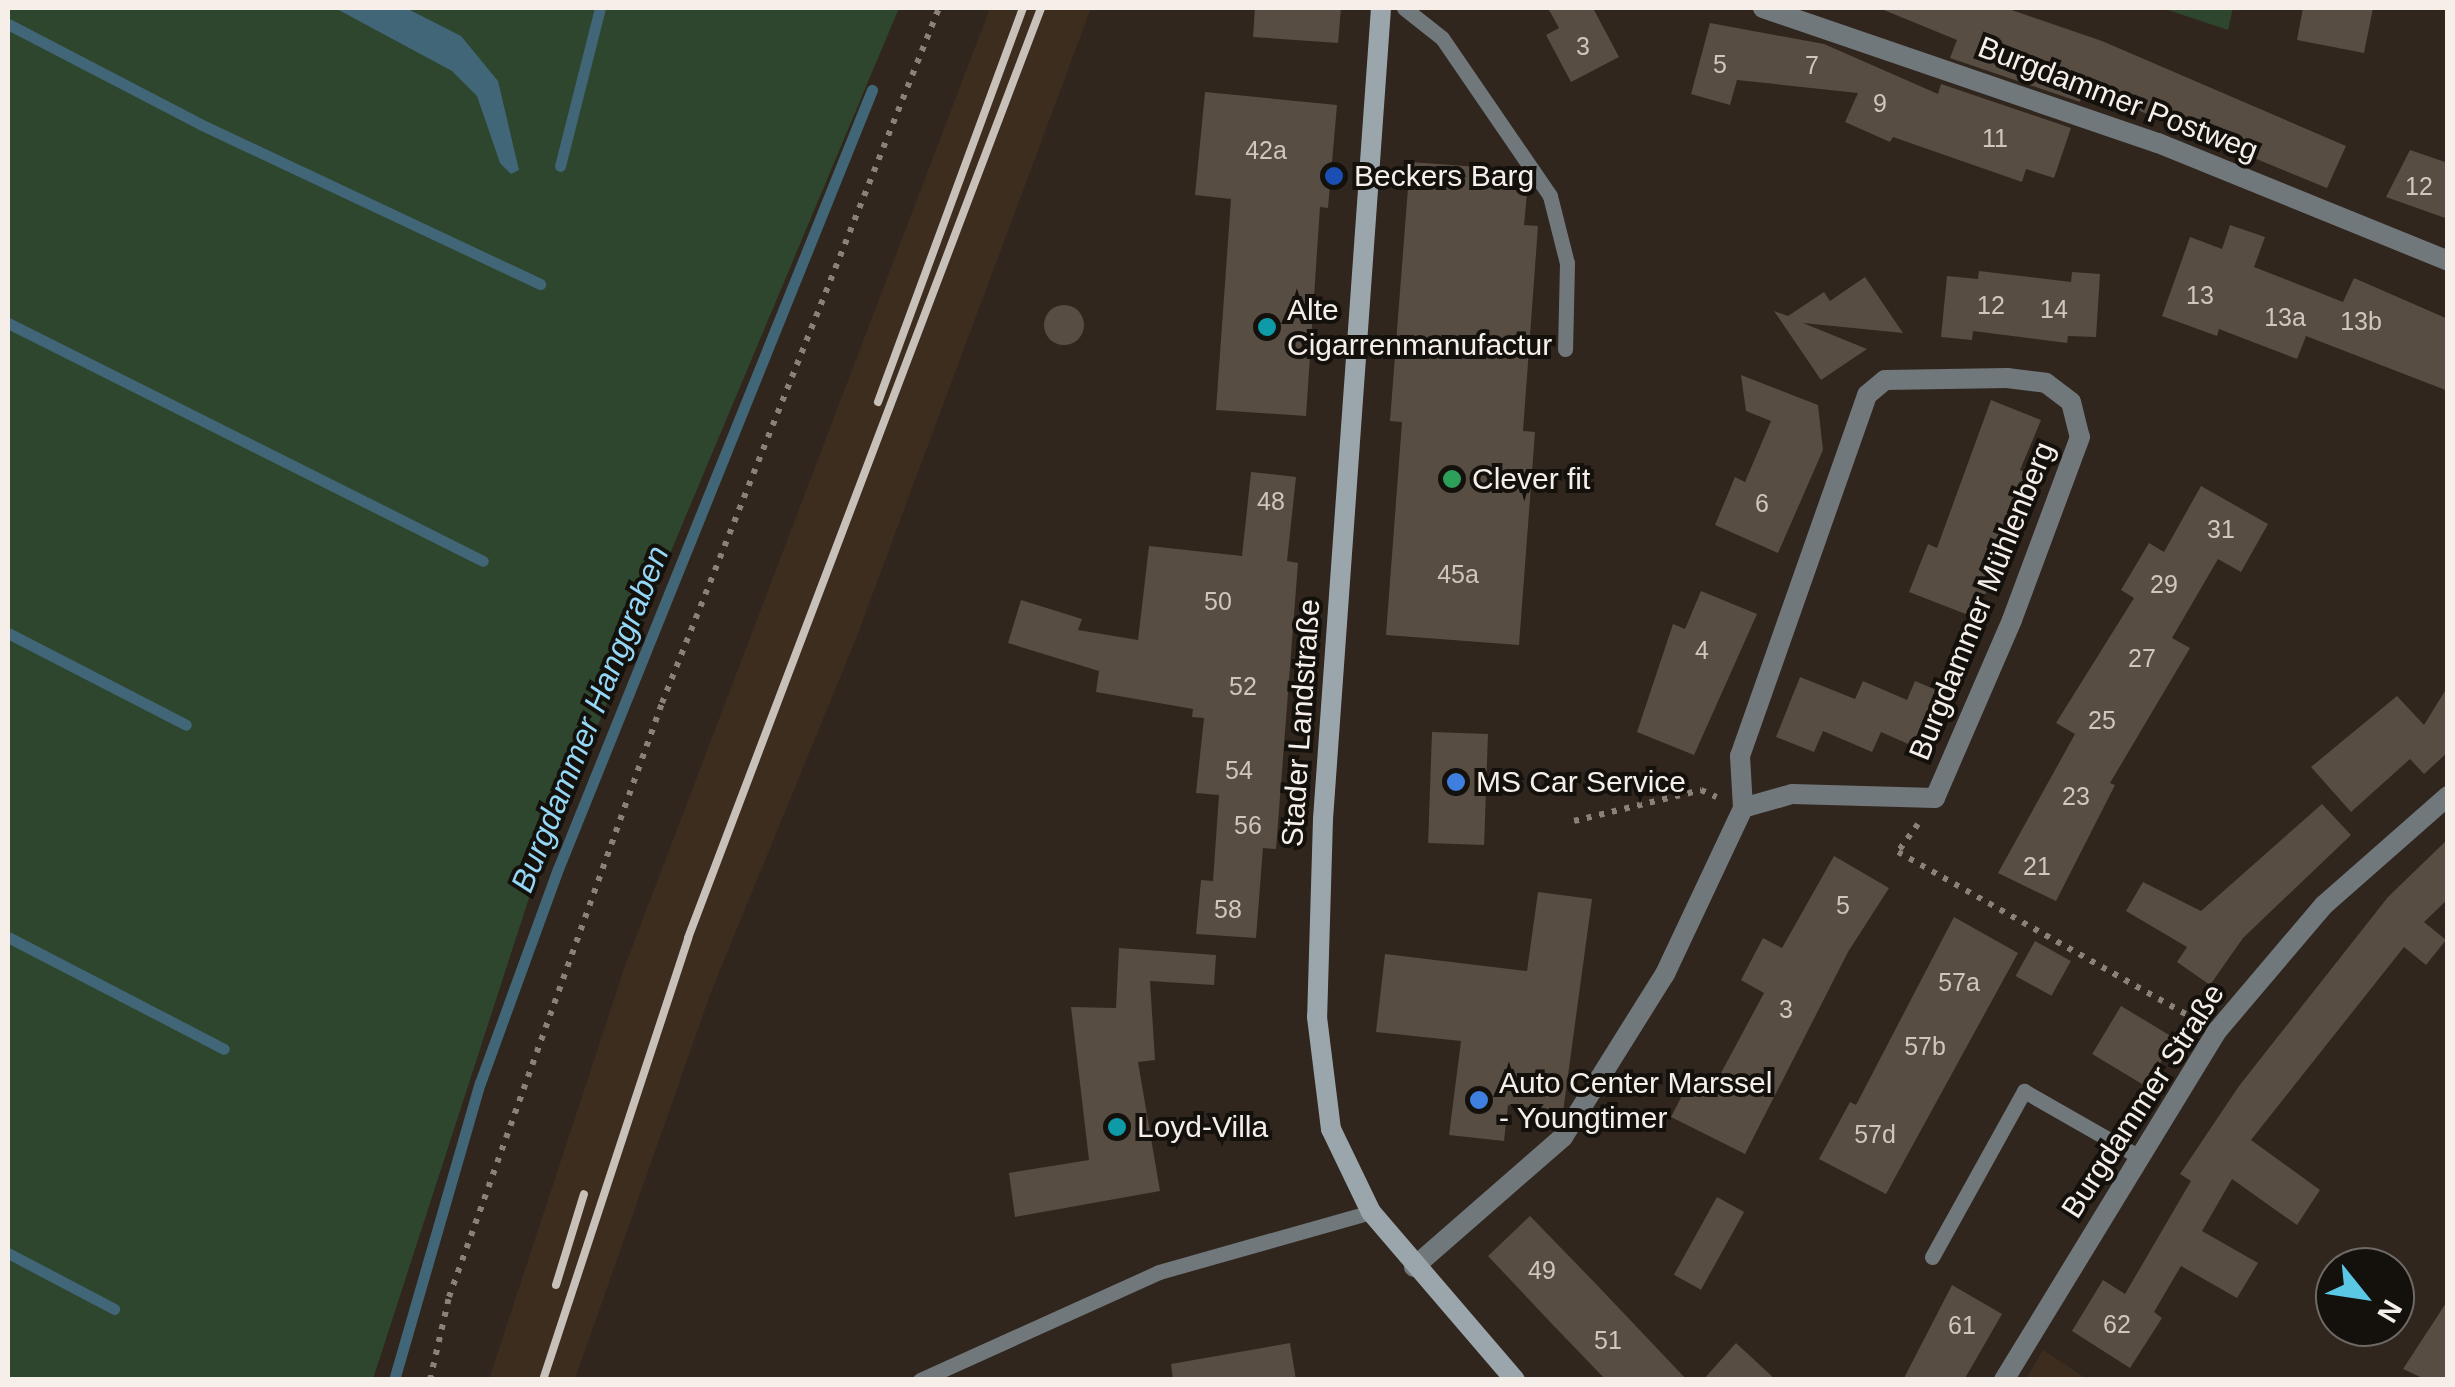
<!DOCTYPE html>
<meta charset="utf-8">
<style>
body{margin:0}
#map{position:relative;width:2455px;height:1387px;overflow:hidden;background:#30261d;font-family:Arial,sans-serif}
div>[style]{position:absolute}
.built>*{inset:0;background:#3c2d1f}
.green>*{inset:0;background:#2e452e}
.water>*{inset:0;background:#416677}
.stream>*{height:11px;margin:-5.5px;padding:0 5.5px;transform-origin:5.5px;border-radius:5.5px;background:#416677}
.building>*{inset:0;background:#574d42;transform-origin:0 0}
.round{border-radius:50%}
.path>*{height:6px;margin-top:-3px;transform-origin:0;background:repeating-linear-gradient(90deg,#8a827a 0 5px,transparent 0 13px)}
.lane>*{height:15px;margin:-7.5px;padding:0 7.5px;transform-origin:7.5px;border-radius:7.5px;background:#71787c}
.street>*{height:20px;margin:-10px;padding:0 10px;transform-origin:10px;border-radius:10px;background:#71787c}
.secondary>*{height:20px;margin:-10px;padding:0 10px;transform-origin:10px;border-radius:10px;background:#9ba6ac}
.rail>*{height:8px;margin:-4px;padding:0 4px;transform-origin:4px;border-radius:4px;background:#c8c1ba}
.dots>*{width:28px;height:28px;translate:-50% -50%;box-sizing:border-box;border:5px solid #14100c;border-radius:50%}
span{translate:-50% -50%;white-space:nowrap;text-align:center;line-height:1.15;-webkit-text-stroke:8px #14100c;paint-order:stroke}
.number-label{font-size:25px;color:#cec6bf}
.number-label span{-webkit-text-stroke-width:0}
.street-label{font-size:30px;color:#f6efe9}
.poi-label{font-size:30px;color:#f6efe9}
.left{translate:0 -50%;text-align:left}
.water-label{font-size:32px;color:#94d7f6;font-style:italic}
.frame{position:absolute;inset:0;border:10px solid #f6efe9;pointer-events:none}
.north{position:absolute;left:2315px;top:1247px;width:100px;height:100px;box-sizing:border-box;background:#14100c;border:2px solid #6e6964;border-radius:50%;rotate:120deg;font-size:28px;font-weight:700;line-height:40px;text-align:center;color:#f6efe9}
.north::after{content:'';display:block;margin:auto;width:35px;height:45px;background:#5ac8e5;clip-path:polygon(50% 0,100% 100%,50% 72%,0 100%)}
</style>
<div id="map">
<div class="built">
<i style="clip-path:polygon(990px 8px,1091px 8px,855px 641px,711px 992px,575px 1379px,489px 1379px,625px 966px)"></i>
<i style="clip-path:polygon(2043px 1350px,2087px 1379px,2026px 1379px)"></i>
</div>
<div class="green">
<i style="clip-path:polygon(8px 8px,899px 8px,541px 861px,373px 1379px,8px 1380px)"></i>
<i style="clip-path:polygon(2162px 8px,2233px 8px,2228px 30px)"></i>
</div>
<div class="water">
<i style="clip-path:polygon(335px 8px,406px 8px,461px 36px,498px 81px,519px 170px,511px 174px,500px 163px,477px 96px,452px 71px)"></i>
</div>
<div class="stream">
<i style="left:8px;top:24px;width:216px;rotate:27.5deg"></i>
<i style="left:200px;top:124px;width:376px;rotate:25.2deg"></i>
<i style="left:560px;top:166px;width:163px;rotate:-75.8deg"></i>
<i style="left:8px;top:323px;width:531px;rotate:26.61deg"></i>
<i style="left:8px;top:633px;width:200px;rotate:27.3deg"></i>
<i style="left:8px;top:937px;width:243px;rotate:27.4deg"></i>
<i style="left:8px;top:1253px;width:120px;rotate:27.8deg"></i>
<i style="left:394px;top:1380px;width:309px;rotate:-73.9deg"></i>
<i style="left:480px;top:1083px;width:228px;rotate:-70deg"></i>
<i style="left:558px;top:869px;width:840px;rotate:-68.05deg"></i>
</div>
<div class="building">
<i style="clip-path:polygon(1255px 8px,1341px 8px,1338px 43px,1253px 37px)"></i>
<i style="clip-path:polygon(1548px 8px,1593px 8px,1619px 57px,1571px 82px,1546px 35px,1559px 28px)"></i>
<i style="clip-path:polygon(1879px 8px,2006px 8px,2102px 41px,2346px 146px,2327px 188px,2084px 88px,2080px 102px,1950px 58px,1957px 40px)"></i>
<i style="clip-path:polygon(2303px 8px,2373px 8px,2364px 53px,2297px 40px)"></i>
<i style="clip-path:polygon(1710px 23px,1824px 44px,1938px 94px,1941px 84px,2071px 128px,2054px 178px,2026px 169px,2022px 182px,1893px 137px,1890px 142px,1845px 122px,1858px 93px,1737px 80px,1730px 105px,1691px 94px)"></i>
<i style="clip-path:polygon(1205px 92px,1337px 105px,1328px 208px,1320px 207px,1306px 416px,1216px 410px,1231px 199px,1195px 195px)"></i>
<i style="clip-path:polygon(2410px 150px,2448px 163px,2448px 219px,2386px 197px)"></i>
<i style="clip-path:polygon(1410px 162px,1519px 170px,1528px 183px,1524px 225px,1538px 226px,1523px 431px,1535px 432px,1519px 645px,1386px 635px,1402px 422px,1390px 421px)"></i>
<i style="clip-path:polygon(2230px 225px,2265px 237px,2254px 267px,2343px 302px,2354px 278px,2448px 319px,2448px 391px,2306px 336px,2297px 359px,2219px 329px,2217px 336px,2162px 316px,2190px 237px,2222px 249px)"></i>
<i style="clip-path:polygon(1979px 271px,2071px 282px,2072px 272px,2100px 274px,2096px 337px,2068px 336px,2067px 343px,1973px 331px,1972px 340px,1941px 337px,1947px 276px,1978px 279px)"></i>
<i style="clip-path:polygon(1865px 277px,1903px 333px,1803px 323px,1867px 349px,1821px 380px,1774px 311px,1788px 316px,1824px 292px,1830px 301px)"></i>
<i class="round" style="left:1044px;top:305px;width:40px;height:40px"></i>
<i style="clip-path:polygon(1741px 375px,1818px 405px,1823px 450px,1778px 553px,1715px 525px,1735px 477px,1745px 482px,1771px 421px,1746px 411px)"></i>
<i style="clip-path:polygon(1991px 400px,2041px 420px,2020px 470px,2029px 474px,2012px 526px,1976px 618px,1909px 592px,1928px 544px,1937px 548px)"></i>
<i style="clip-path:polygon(1251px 472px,1296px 477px,1287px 561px,1298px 563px,1276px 849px,1263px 848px,1256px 938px,1196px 934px,1201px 880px,1213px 881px,1219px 795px,1196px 793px,1204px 718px,1192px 717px,1193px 709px,1096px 692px,1099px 671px,1008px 643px,1021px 600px,1082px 619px,1078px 630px,1138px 640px,1149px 546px,1242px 556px)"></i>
<i style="clip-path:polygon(2201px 486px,2268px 524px,2241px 572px,2218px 559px,2172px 638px,2190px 648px,2110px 783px,2115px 785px,2056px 901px,1998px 873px,2075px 734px,2056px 723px,2134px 598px,2121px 590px,2149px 543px,2164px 552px)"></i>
<i style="clip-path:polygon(1701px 591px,1757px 614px,1694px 755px,1637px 732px,1673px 624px,1685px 629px)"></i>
<i style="clip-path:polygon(1800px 677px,1855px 699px,1863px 681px,1907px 700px,1915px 681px,1955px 698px,1931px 754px,1881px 732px,1872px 752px,1823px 731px,1814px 752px,1776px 737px)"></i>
<i style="clip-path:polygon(2448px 686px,2448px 752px,2424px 774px,2410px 759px,2351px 812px,2311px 767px,2397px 696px,2424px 725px)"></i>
<i style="left:1432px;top:732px;width:56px;height:111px;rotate:2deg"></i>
<i style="clip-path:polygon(2322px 804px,2351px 835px,2243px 938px,2210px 985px,2177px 962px,2187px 947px,2126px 911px,2143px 882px,2201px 911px)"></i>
<i style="clip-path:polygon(2448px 839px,2448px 899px,2424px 922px,2446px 940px,2426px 965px,2404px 947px,2251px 1140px,2320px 1190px,2297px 1225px,2232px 1179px,2202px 1231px,2258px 1263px,2237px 1298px,2181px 1266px,2154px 1312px,2162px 1318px,2130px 1368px,2072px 1331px,2103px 1280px,2125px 1294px,2191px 1181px,2180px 1174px,2239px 1086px,2388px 897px)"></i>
<i style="clip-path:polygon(1834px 856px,1889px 888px,1848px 952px,1745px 1154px,1671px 1117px,1692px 1076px,1714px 1086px,1764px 993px,1741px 980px,1763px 938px,1782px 948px)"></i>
<i style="clip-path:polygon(1538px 892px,1592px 899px,1563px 1112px,1508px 1105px,1504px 1141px,1449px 1135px,1461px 1041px,1376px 1032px,1385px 954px,1527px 971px)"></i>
<i style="clip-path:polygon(1954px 917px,2018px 953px,1886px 1194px,1819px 1159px,1850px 1102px,1856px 1105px)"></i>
<i style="left:2035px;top:941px;width:41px;height:40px;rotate:29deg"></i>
<i style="clip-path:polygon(1119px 948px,1216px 955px,1214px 985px,1150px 981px,1155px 1060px,1138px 1062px,1160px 1191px,1015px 1217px,1009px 1173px,1089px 1160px,1071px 1007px,1116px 1008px)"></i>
<i style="left:2121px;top:1006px;width:63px;height:56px;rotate:31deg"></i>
<i style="left:1717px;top:1197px;width:31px;height:89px;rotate:29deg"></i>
<i style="clip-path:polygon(1530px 1216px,1596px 1284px,1687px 1380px,1606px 1380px,1553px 1325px,1488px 1256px)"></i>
<i style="clip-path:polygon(1952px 1285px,2002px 1314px,1964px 1380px,1903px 1380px)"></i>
<i style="clip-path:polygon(2448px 1300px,2448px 1380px,2427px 1380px,2403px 1369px)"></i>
<i style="clip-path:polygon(1290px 1343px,1296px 1380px,1173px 1380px,1171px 1364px)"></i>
<i style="clip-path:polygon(1736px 1343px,1776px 1380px,1703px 1380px)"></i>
</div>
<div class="path">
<i style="left:1574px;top:821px;width:131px;rotate:-13.7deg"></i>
<i style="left:1701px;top:790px;width:17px;rotate:24deg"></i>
<i style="left:1918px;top:824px;width:34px;rotate:126deg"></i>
<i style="left:1898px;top:852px;width:338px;rotate:29.4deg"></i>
<i style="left:430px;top:1380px;width:85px;rotate:-77.1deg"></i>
<i style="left:449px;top:1297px;width:631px;rotate:-70.27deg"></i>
<i style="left:662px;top:703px;width:748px;rotate:-68.27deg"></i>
</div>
<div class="lane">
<i style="left:1404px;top:8px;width:48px;rotate:38.3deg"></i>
<i style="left:1442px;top:38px;width:191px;rotate:55.6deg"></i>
<i style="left:1550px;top:196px;width:69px;rotate:75.8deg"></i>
<i style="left:1567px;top:263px;width:86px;rotate:91.3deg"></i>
<i style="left:1932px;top:1257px;width:190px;rotate:-61deg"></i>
<i style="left:2024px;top:1091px;width:131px;rotate:29.7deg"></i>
<i style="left:920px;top:1380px;width:262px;rotate:-24.3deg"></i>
<i style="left:1159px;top:1272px;width:220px;rotate:-15.8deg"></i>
</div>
<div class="street">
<i style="left:1763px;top:8px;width:417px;rotate:18.9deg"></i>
<i style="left:2158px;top:143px;width:313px;rotate:22.1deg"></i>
<i style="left:1414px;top:1267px;width:198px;rotate:-41.1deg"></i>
<i style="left:1563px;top:1137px;width:192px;rotate:-58deg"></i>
<i style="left:1665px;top:974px;width:183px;rotate:-64.8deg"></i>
<i style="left:1743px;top:808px;width:52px;rotate:-93.3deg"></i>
<i style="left:1740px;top:756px;width:383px;rotate:-70.6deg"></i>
<i style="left:1867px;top:395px;width:23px;rotate:-40deg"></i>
<i style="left:1885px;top:380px;width:122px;rotate:-0.9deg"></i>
<i style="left:2007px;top:378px;width:39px;rotate:7deg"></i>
<i style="left:2046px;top:383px;width:31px;rotate:37deg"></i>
<i style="left:2071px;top:402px;width:36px;rotate:76deg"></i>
<i style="left:2080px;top:437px;width:195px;rotate:110.4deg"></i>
<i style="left:2012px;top:620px;width:194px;rotate:113.4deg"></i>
<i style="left:1935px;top:798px;width:143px;rotate:-178.4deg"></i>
<i style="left:1792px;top:794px;width:51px;rotate:164.1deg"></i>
<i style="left:2004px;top:1380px;width:409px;rotate:-58.6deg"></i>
<i style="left:2217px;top:1031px;width:165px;rotate:-49.7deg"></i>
<i style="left:2324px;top:905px;width:165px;rotate:-41.3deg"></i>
</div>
<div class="secondary">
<i style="left:1381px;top:8px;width:813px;rotate:94.09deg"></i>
<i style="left:1323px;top:819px;width:198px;rotate:91.7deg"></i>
<i style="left:1317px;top:1017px;width:113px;rotate:82.9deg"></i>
<i style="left:1331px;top:1129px;width:92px;rotate:64.3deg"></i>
<i style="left:1371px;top:1212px;width:221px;rotate:49.4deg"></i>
</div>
<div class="rail">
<i style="left:878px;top:402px;width:420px;rotate:-69.8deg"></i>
<i style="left:556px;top:1285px;width:95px;rotate:-72.9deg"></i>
<i style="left:543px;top:1380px;width:465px;rotate:-71.8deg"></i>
<i style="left:688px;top:938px;width:995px;rotate:-69.21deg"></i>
</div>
<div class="dots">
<i style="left:1334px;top:176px;background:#1a4fb4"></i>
<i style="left:1267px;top:327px;background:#0f9aa8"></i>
<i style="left:1452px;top:479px;background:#2e9e5b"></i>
<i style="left:1456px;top:782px;background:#3f7fe0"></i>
<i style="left:1479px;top:1100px;background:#3f7fe0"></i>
<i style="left:1117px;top:1127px;background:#0f9aa8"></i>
</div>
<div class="number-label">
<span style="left:1583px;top:46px">3</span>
<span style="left:1720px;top:64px">5</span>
<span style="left:1812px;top:65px">7</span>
<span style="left:1880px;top:103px">9</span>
<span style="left:1995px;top:138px">11</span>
<span style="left:1266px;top:150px">42a</span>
<span style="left:2419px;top:186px">12</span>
<span style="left:2200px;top:295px">13</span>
<span style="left:1991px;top:305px">12</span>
<span style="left:2054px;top:309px">14</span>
<span style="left:2285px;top:317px">13a</span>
<span style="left:2361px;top:321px">13b</span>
<span style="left:1271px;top:501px">48</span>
<span style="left:1762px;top:503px">6</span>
<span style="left:2221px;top:529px">31</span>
<span style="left:1458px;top:574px">45a</span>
<span style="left:2164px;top:584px">29</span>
<span style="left:1218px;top:601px">50</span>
<span style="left:1702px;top:650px">4</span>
<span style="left:2142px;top:658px">27</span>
<span style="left:1243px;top:686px">52</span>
<span style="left:2102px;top:720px">25</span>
<span style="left:1239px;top:770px">54</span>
<span style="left:2076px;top:796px">23</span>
<span style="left:1248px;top:825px">56</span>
<span style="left:2037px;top:866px">21</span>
<span style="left:1843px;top:905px">5</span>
<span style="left:1228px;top:909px">58</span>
<span style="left:1959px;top:982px">57a</span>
<span style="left:1786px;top:1009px">3</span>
<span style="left:1925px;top:1046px">57b</span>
<span style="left:1875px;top:1134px">57d</span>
<span style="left:1542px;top:1270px">49</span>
<span style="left:2117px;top:1324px">62</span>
<span style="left:1962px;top:1325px">61</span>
<span style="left:1608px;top:1340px">51</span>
</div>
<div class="street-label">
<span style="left:2118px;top:99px;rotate:21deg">Burgdammer Postweg</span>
<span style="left:1982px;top:601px;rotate:-68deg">Burgdammer Mühlenberg</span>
<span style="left:1301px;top:723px;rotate:-86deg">Stader Landstraße</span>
<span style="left:2143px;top:1101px;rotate:-57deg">Burgdammer Straße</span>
</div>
<div class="poi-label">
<span class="left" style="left:1354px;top:176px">Beckers Barg</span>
<span class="left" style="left:1287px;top:327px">Alte<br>Cigarrenmanufactur</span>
<span class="left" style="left:1472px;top:479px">Clever fit</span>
<span class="left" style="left:1476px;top:782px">MS Car Service</span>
<span class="left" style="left:1499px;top:1100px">Auto Center Marssel<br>- Youngtimer</span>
<span class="left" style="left:1137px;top:1127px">Loyd-Villa</span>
</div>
<div class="water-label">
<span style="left:590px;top:719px;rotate:-68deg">Burgdammer Hanggraben</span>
</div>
<div class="frame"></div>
<div class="north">N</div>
</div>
